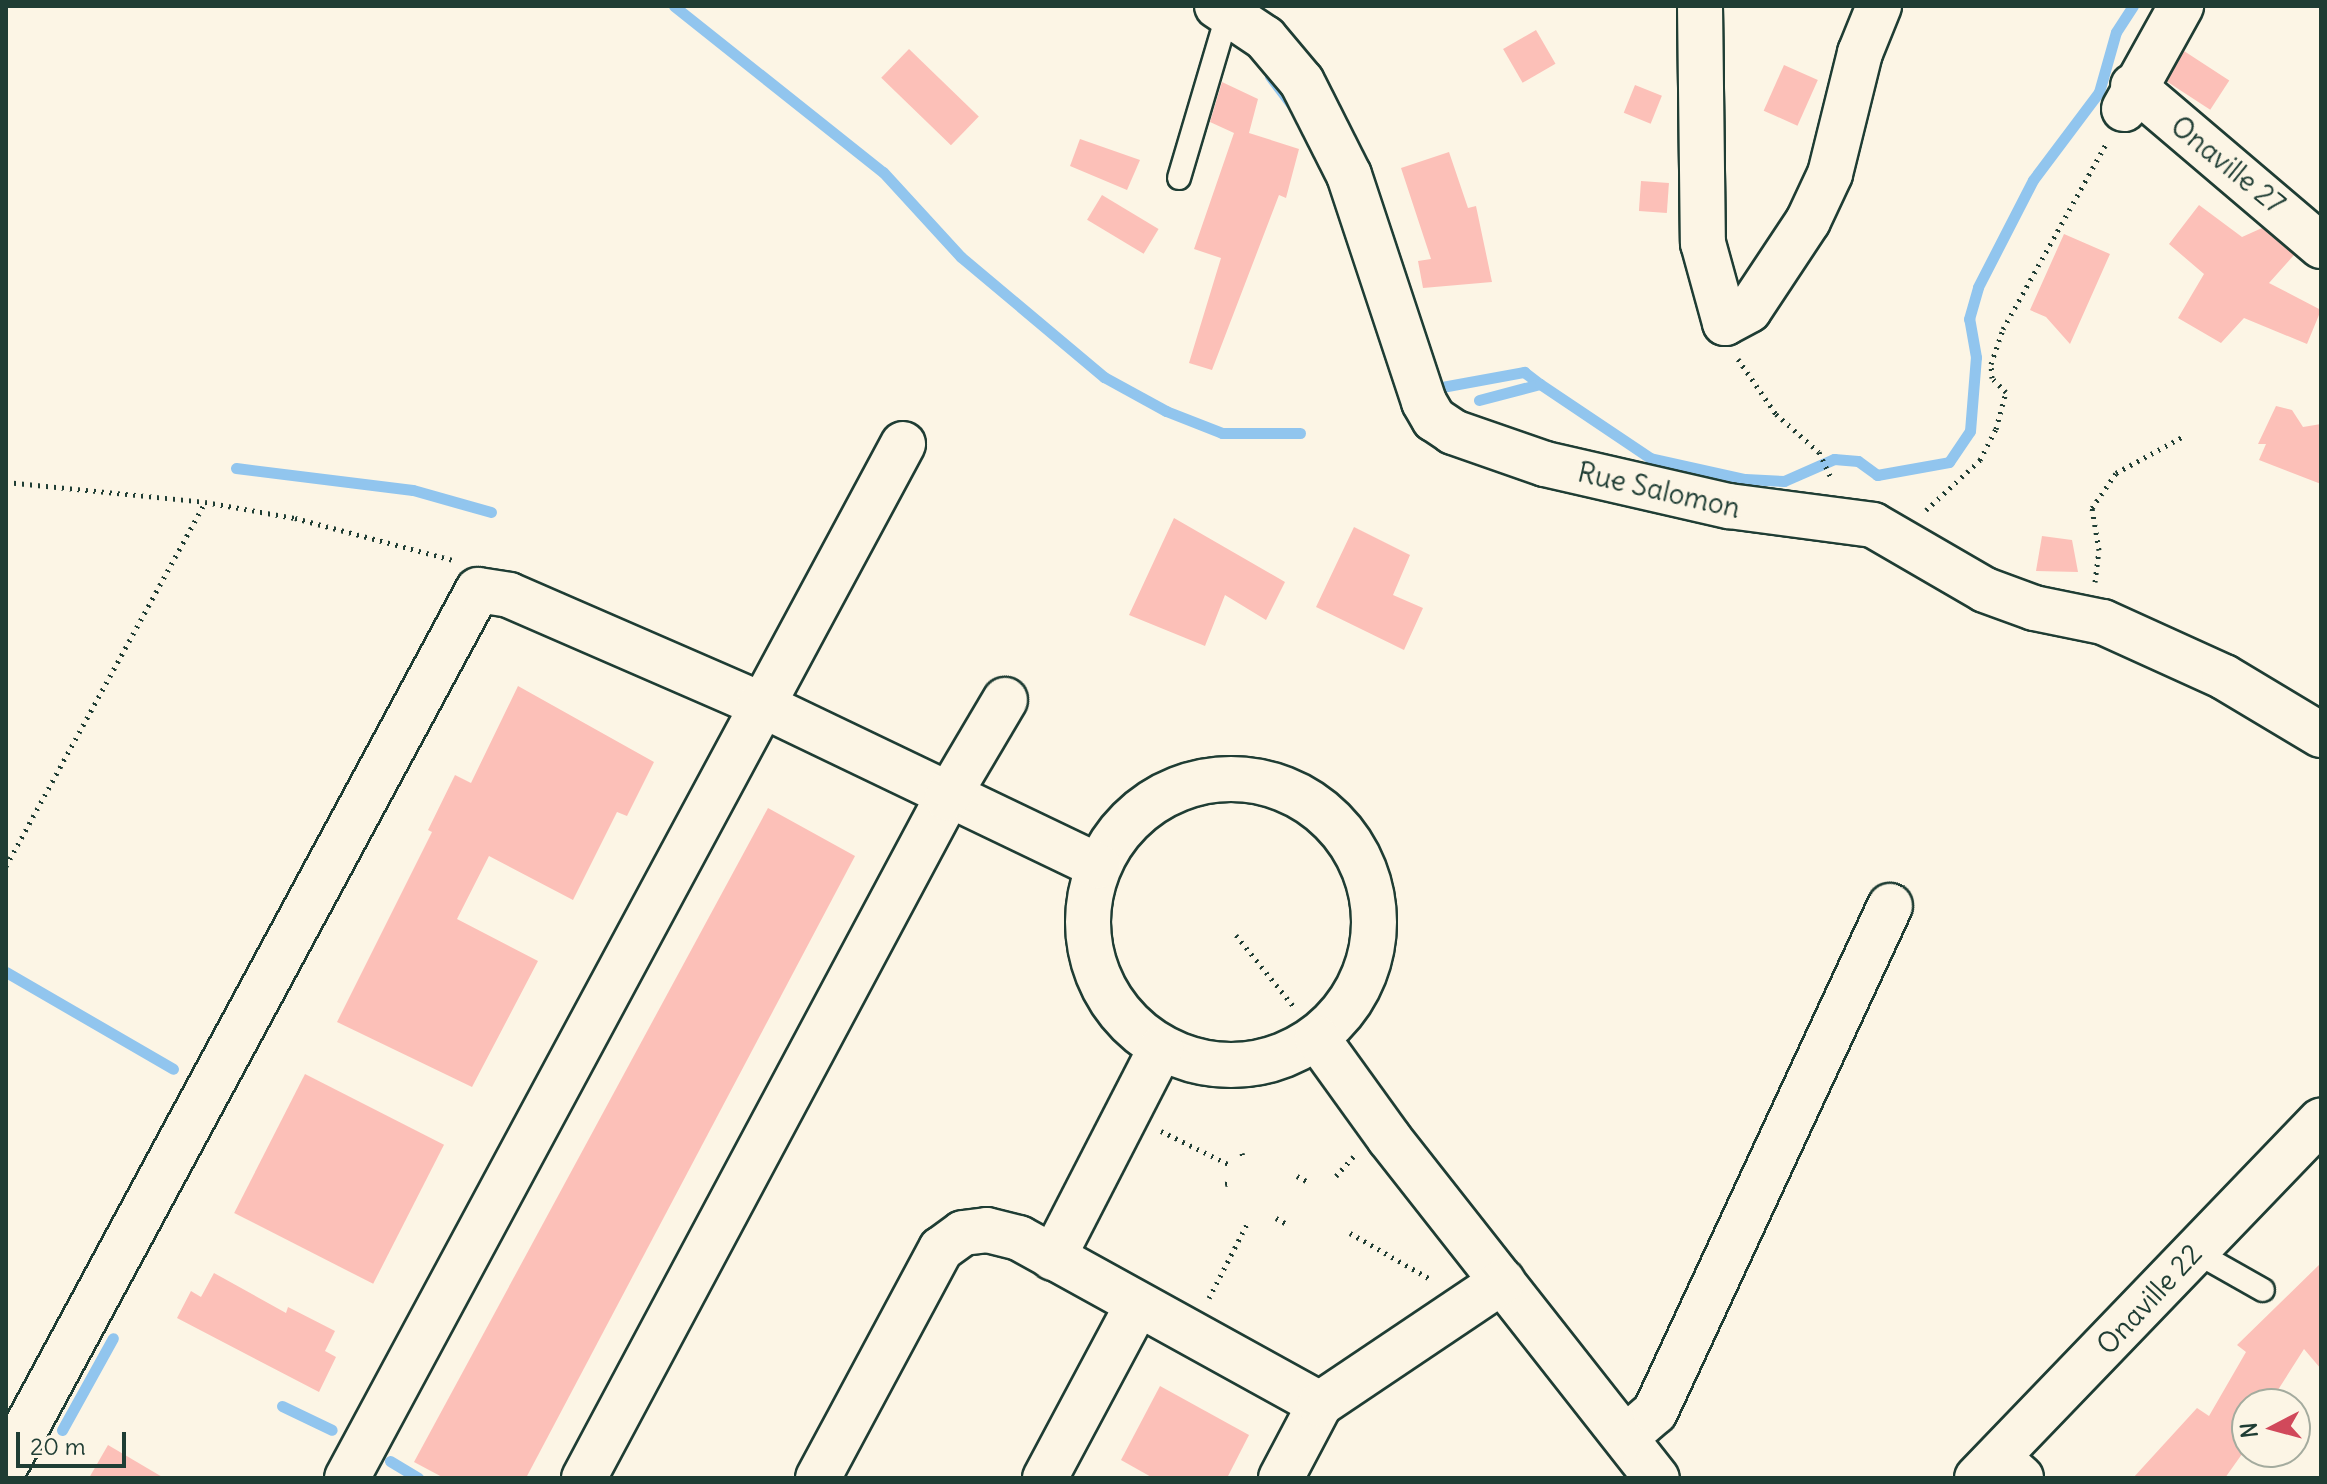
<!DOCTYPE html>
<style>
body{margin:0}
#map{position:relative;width:2327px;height:1484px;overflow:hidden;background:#fcf5e5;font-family:Delius,sans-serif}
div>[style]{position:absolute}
.stream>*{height:11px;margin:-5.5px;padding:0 5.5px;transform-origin:5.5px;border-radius:5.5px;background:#91c5ee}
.building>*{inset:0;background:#fcc0b8;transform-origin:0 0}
.path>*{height:5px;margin-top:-2.5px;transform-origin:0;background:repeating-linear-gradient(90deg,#1f3d34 0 2px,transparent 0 8px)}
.roads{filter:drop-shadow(2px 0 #1f3d34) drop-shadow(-2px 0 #1f3d34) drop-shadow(0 2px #1f3d34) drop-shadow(0 -2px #1f3d34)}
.service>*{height:22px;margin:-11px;padding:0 11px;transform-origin:11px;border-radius:11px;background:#fcf5e5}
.minor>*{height:44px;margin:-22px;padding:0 22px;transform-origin:22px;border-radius:22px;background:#fcf5e5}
.minor>.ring{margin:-22px;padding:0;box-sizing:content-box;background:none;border:44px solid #fcf5e5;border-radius:50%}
.tertiary>*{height:44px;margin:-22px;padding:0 22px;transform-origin:22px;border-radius:22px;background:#fcf5e5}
span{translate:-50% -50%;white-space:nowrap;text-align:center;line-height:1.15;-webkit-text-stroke:6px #fcf5e5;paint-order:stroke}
.street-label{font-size:28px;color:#1f3d34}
.frame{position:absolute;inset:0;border:8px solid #1f3d34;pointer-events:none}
.north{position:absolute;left:2231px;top:1388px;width:80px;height:80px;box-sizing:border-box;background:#fcf5e5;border:2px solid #a4ab9e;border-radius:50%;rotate:264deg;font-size:22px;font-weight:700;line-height:32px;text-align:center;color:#1f3d34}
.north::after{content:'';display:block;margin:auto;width:28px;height:36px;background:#d1495b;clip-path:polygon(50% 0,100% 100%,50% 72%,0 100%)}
.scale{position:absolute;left:16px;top:1432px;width:110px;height:36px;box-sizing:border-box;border:4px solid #1f3d34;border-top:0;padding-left:10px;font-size:24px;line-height:28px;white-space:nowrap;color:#1f3d34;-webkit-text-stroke:6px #fcf5e5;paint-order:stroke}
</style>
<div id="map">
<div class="stream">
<i style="left:674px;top:6px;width:267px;rotate:38.5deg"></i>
<i style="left:883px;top:172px;width:115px;rotate:47.5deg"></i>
<i style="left:961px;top:257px;width:187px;rotate:40deg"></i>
<i style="left:1104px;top:377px;width:71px;rotate:28.7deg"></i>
<i style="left:1166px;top:411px;width:60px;rotate:21.4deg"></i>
<i style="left:1222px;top:433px;width:78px"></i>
<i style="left:1270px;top:76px;width:39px;rotate:53deg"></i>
<i style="left:1431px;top:389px;width:95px;rotate:-10.4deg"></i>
<i style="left:1524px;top:372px;width:20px;rotate:37deg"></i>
<i style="left:1479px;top:400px;width:63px;rotate:-14.7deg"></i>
<i style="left:1540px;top:384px;width:133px;rotate:33.9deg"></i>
<i style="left:1650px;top:458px;width:97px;rotate:12.5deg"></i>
<i style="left:1745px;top:479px;width:39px;rotate:3deg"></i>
<i style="left:1784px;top:481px;width:55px;rotate:-23.7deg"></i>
<i style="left:1834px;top:459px;width:24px;rotate:5deg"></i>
<i style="left:1858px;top:461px;width:24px;rotate:36deg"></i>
<i style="left:1877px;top:475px;width:73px;rotate:-10.2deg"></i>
<i style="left:1949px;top:462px;width:37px;rotate:-56deg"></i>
<i style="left:1970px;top:431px;width:74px;rotate:-85.4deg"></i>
<i style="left:1976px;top:357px;width:39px;rotate:-100deg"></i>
<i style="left:1969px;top:319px;width:33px;rotate:-74deg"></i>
<i style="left:1978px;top:287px;width:120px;rotate:-62.8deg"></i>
<i style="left:2033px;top:180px;width:110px;rotate:-53.1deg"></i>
<i style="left:2099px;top:92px;width:62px;rotate:-74.2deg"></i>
<i style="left:2116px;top:32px;width:31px;rotate:-57deg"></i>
<i style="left:236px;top:468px;width:178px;rotate:7.1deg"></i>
<i style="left:413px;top:490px;width:81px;rotate:15.8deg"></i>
<i style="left:6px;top:972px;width:193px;rotate:30.1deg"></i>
<i style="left:282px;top:1406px;width:55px;rotate:25.6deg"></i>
<i style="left:62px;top:1430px;width:105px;rotate:-61deg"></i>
<i style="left:390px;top:1461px;width:33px;rotate:31deg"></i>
</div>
<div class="building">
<i style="left:1536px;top:30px;width:39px;height:38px;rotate:60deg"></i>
<i style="left:909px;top:49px;width:97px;height:40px;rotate:44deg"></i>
<i style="left:2184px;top:51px;width:54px;height:35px;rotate:33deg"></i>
<i style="left:1784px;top:65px;width:37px;height:50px;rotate:24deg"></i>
<i style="clip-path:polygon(1222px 82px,1258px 99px,1249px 133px,1299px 149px,1286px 198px,1279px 195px,1212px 370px,1189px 363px,1221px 258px,1194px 249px,1234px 133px,1210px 122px)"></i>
<i style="left:1635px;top:85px;width:29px;height:30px;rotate:22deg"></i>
<i style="clip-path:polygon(1080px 139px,1140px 160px,1127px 190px,1070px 166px)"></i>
<i style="clip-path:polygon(1449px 152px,1468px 208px,1476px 206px,1492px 282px,1423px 288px,1418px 261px,1431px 259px,1401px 168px)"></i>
<i style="left:1641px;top:181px;width:28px;height:30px;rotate:4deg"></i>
<i style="left:1102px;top:195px;width:66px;height:29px;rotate:31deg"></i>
<i style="clip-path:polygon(2199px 205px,2242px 237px,2262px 228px,2294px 255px,2269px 283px,2321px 310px,2307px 344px,2244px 318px,2221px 343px,2178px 318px,2204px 274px,2169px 244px)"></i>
<i style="clip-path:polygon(2064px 234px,2110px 254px,2070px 344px,2046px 317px,2030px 310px)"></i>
<i style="clip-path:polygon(2276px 406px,2292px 410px,2303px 427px,2321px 424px,2321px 484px,2259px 460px,2266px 444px,2258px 444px)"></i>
<i style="clip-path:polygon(1174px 518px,1285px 582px,1266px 620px,1225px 595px,1205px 646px,1129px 615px)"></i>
<i style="clip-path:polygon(1354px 527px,1410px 555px,1393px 595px,1423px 608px,1404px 650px,1316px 607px)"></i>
<i style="clip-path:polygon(2042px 536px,2072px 540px,2078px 572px,2036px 571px)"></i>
<i style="clip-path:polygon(518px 686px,654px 762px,627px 816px,617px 812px,573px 900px,489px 856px,457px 919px,538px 961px,472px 1087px,337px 1022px,432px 832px,428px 830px,455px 775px,471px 783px)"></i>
<i style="clip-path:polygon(768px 808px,855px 856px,526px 1478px,444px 1478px,414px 1462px)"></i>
<i style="left:305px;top:1074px;width:156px;height:156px;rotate:27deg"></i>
<i style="clip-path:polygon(2321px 1263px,2321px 1369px,2304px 1349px,2269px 1404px,2247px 1404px,2247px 1447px,2225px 1478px,2133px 1478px,2197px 1408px,2209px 1416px,2246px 1352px,2237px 1345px)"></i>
<i style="clip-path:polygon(214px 1273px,286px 1313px,288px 1307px,335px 1331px,325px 1351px,336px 1357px,319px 1392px,177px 1318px,191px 1291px,201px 1297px)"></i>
<i style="clip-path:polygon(1160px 1386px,1249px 1435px,1227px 1478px,1153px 1478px,1121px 1460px)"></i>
<i style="clip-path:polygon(108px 1445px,164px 1478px,89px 1478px)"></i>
</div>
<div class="path">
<i style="left:1738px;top:359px;width:67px;rotate:55.4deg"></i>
<i style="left:1776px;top:414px;width:57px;rotate:41.5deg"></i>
<i style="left:1819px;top:452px;width:29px;rotate:65deg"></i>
<i style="left:6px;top:482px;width:200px;rotate:5.7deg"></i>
<i style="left:205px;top:502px;width:91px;rotate:10.1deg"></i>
<i style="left:295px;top:518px;width:163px;rotate:14.9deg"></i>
<i style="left:1926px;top:510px;width:74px;rotate:-42.8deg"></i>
<i style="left:1980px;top:460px;width:35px;rotate:-63deg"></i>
<i style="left:1996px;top:429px;width:38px;rotate:-75deg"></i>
<i style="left:2006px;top:392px;width:20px;rotate:-135deg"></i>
<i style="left:1992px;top:378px;width:14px;rotate:-94deg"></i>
<i style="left:1991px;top:364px;width:37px;rotate:-71deg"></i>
<i style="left:2003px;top:329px;width:214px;rotate:-60.9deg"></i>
<i style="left:2095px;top:582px;width:32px;rotate:-83deg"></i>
<i style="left:2099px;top:550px;width:43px;rotate:-99.5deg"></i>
<i style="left:2092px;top:508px;width:42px;rotate:-55.6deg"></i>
<i style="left:2116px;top:473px;width:75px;rotate:-28.6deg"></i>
<i style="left:6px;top:866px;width:415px;rotate:-61.3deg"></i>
<i style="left:1236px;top:935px;width:94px;rotate:51.1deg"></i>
<i style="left:1161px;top:1131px;width:79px;rotate:26.2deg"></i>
<i style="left:1242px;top:1153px;width:4px;rotate:76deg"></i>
<i style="left:1297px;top:1176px;width:15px;rotate:28deg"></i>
<i style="left:1336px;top:1176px;width:27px;rotate:-48deg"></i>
<i style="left:1225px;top:1184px;width:4px;rotate:-14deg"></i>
<i style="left:1276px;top:1218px;width:13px;rotate:29deg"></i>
<i style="left:1350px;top:1233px;width:95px;rotate:29.8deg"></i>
<i style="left:1209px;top:1298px;width:85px;rotate:-62.8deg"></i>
</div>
<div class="roads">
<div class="service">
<i style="left:1179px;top:178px;width:169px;rotate:-73.5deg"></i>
<i style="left:2194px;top:1251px;width:79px;rotate:29.5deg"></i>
</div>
<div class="minor">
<i style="left:1217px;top:6px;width:58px;rotate:33.7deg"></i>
<i style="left:1265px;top:38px;width:57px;rotate:49.9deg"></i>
<i style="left:1302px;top:82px;width:104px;rotate:63.2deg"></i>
<i style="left:1349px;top:175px;width:239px;rotate:71.7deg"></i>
<i style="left:1424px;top:402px;width:20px;rotate:60deg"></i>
<i style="left:1434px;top:419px;width:23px;rotate:34deg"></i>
<i style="left:1453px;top:432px;width:97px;rotate:19.2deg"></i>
<i style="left:1545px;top:464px;width:189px;rotate:12.9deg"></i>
<i style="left:1729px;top:506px;width:145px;rotate:7.5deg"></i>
<i style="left:1873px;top:525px;width:129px;rotate:30.1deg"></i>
<i style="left:1985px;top:590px;width:52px;rotate:20.2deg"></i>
<i style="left:2034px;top:608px;width:70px;rotate:11.5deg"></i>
<i style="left:2103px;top:622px;width:133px;rotate:24.4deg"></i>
<i style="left:2224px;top:677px;width:113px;rotate:30.9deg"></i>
<i style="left:1700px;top:6px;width:237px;rotate:89.3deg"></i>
<i style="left:1703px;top:243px;width:83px;rotate:74.6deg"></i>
<i style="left:1725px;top:323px;width:27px;rotate:-28deg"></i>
<i style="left:1749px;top:310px;width:107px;rotate:-56.5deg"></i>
<i style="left:1808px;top:221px;width:52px;rotate:-64.9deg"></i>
<i style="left:1830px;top:174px;width:125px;rotate:-76.1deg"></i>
<i style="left:1860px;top:53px;width:51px;rotate:-68deg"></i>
<i style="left:2133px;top:86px;width:247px;rotate:40.4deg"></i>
<i style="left:2124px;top:109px;width:118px;rotate:-61deg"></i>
<i class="ring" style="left:1088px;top:779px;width:242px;height:242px"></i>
<i style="left:1317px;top:1038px;width:123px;rotate:54.2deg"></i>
<i style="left:1389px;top:1138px;width:433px;rotate:51.8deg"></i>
<i style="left:1053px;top:1258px;width:236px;rotate:-62.8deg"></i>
<i style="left:1626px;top:1437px;width:38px;rotate:-41deg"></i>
<i style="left:1655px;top:1412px;width:558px;rotate:-65.09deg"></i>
<i style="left:1998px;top:1457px;width:31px;rotate:42deg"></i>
<i style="left:6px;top:1465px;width:994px;rotate:-61.66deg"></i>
<i style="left:478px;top:590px;width:31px;rotate:9deg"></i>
<i style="left:509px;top:595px;width:274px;rotate:23.5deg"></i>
<i style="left:760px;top:704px;width:375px;rotate:25.6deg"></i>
<i style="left:347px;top:1478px;width:1174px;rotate:-61.73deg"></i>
<i style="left:584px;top:1478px;width:771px;rotate:-61.91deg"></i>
<i style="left:947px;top:798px;width:114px;rotate:-59.4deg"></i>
<i style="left:818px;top:1478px;width:260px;rotate:-61.8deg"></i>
<i style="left:941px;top:1249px;width:27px;rotate:-36deg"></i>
<i style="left:963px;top:1233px;width:24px;rotate:-7deg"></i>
<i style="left:987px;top:1230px;width:33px;rotate:14deg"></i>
<i style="left:1019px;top:1238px;width:344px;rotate:28.9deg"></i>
<i style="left:1045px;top:1478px;width:195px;rotate:-61.9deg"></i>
<i style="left:1281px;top:1478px;width:84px;rotate:-62.2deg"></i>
<i style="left:1320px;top:1404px;width:220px;rotate:-33.9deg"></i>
</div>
<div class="tertiary">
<i style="left:1977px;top:1478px;width:496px;rotate:-46.1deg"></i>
</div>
</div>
<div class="street-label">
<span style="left:2228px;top:165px;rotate:39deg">Onaville 27</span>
<span style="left:1659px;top:490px;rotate:13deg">Rue Salomon</span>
<span style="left:2149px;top:1299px;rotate:-47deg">Onaville 22</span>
</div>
<div class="frame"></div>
<div class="north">N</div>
<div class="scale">20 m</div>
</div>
